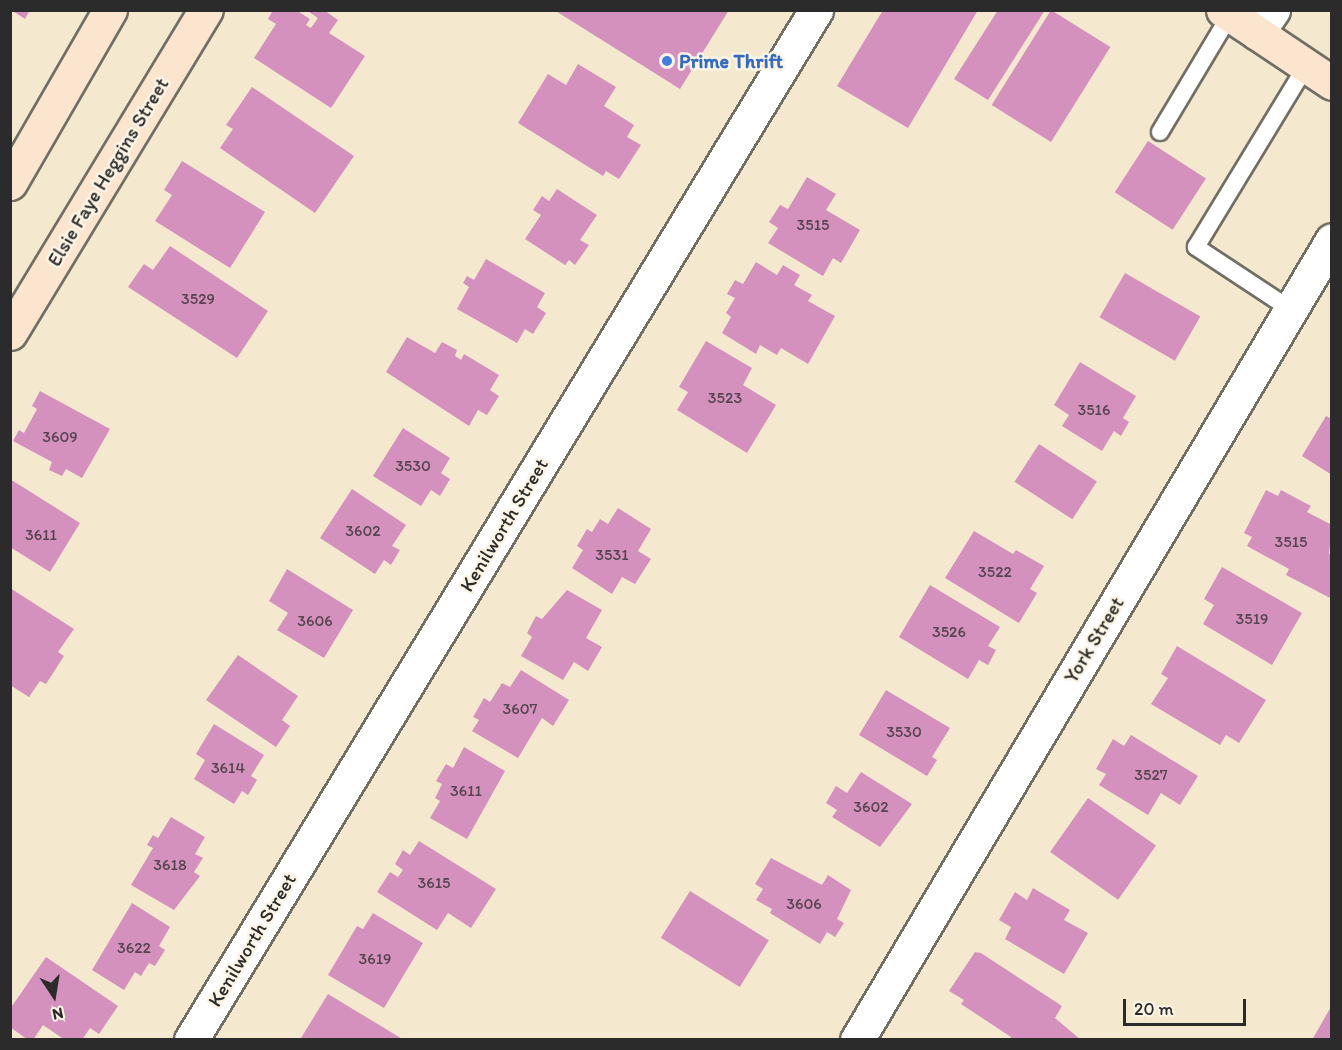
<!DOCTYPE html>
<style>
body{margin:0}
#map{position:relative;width:1342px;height:1050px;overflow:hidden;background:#f4e9cf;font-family:Itim,sans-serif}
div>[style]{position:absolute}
.building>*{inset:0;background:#d591be;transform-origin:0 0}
.roads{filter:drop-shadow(2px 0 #716e64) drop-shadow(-2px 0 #716e64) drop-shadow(0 2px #716e64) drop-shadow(0 -2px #716e64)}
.lane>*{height:16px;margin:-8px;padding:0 8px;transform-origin:8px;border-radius:8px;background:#fff}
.street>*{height:33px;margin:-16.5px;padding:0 16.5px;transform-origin:16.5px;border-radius:16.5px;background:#fff}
.secondary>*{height:33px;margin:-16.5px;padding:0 16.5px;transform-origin:16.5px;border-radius:16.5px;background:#fbe5cf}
.dots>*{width:16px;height:16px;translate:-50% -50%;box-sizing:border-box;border:3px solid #fcf5e5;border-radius:50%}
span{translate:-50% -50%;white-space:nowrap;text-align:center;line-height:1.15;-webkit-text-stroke:5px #fcf5e5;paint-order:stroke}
.number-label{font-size:16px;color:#564450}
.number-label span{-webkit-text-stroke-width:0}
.shop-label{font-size:20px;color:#366cbe;font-weight:700}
.left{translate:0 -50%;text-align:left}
.street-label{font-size:20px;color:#2b2b2b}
.frame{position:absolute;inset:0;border:12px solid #2b2b2b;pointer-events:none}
.north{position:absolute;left:24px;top:966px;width:60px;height:60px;-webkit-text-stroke:4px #fcf5e5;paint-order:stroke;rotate:168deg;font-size:16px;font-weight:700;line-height:24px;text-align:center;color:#2b2b2b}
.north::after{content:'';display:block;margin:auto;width:21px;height:27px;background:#2b2b2b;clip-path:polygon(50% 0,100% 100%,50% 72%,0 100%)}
.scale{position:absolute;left:1123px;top:999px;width:123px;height:27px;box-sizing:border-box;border:3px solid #2b2b2b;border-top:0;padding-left:8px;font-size:18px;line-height:21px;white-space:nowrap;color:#2b2b2b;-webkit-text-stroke:4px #fcf5e5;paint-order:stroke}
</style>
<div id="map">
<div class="building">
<i style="clip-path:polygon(11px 10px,30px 10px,25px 19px)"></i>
<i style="clip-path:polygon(273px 10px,296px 10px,310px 19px,306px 25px,311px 28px,318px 18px,306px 10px,324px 10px,338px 20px,329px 33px,365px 56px,331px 108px,254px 58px,276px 24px,268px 19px)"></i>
<i style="clip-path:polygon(554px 10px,729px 10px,680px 89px)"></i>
<i style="clip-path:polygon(883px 10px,978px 10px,908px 128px,837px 86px)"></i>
<i style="clip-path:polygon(998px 10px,1045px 10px,988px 100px,954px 79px)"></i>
<i style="left:1051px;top:10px;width:70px;height:112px;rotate:32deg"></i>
<i style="clip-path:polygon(578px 64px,616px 87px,604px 106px,634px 125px,627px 137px,641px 145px,619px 179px,606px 171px,603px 176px,518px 123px,548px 74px,566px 85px)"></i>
<i style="clip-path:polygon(252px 87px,354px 156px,315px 213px,220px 148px,233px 129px,226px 125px)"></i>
<i style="left:1148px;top:141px;width:69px;height:61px;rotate:33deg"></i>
<i style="clip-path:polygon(182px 161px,265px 212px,230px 268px,155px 221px,172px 195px,164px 190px)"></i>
<i style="clip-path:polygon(807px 177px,836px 194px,826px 210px,860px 230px,841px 263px,833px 258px,823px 276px,768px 243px,778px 228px,769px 222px,780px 205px,788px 209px)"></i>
<i style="clip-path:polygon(557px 189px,597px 215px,580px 240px,589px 245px,575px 265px,569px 260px,565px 265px,525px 239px,541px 215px,533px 210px,542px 196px,549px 201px)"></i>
<i style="clip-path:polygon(170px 246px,268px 311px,237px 358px,128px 287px,144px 264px,153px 270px)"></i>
<i style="clip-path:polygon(486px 259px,545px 293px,537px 307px,546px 313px,533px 334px,525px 329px,517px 343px,457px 309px,469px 287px,463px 283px,467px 276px,474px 280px)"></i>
<i style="clip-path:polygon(756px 262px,777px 275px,783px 265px,800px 275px,794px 285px,812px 295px,808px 301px,835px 316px,808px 364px,781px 348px,777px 355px,760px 345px,756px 354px,722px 333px,731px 317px,726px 313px,735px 298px,727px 294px,735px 280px,743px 284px)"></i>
<i style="left:1125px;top:273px;width:87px;height:51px;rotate:30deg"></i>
<i style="clip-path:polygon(407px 337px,435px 353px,442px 342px,457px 350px,455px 356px,461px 360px,464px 354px,499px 375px,490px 390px,499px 396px,487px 415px,478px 410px,469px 426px,386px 372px)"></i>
<i style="clip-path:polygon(706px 341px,752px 368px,743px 385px,776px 405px,747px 453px,677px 410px,688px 392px,679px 387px)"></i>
<i style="clip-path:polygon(1080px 362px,1136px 396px,1123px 418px,1129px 422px,1121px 436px,1114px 431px,1102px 451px,1062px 426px,1069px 415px,1054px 405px)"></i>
<i style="clip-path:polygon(40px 391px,110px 429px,82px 478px,66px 469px,62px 476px,49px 470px,52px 462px,13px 441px,19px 430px,24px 433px,37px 409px,32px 406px)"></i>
<i style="clip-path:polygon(1326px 416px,1332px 419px,1332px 475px,1302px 456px)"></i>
<i style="clip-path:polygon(403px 428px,450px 458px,441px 473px,450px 479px,440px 496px,431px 490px,421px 506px,373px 476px)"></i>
<i style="left:1039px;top:444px;width:69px;height:45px;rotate:33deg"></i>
<i style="clip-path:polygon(10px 479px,80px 523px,50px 572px,10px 547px)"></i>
<i style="clip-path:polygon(352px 489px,406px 525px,392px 546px,400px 550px,391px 565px,384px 560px,375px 574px,320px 538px)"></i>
<i style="clip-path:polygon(1266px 490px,1278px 496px,1281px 490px,1311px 506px,1307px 512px,1332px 525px,1329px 554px,1332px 555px,1332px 599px,1286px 575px,1289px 569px,1247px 546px,1252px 537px,1244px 533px)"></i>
<i style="clip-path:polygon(618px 508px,651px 529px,638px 551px,651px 559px,635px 584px,622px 577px,612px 594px,572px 568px,583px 550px,577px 546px,587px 529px,592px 532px,600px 519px,608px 524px)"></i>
<i style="clip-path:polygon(974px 531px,1013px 554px,1016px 550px,1044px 566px,1030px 589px,1037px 593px,1019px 623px,945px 578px)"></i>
<i style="clip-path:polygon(1222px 567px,1302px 613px,1272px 665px,1203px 624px,1214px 605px,1204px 599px)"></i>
<i style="clip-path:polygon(287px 569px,353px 610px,324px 658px,277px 630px,288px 613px,269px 601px)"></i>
<i style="clip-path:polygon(930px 585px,1000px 627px,988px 646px,996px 650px,988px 665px,979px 660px,968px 679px,899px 637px)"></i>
<i style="clip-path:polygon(10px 588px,74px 629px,58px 652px,64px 656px,46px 684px,40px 681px,29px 697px,10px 685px)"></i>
<i style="clip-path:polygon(567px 590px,602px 610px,586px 638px,602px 647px,588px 671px,574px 662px,563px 680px,521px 656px,532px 637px,527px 633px,536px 616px,542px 619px)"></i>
<i style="clip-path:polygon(1177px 646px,1266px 700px,1239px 743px,1226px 735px,1220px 745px,1151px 704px,1168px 678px,1161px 674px)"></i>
<i style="clip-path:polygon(238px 655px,298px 696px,282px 720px,290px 726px,276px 747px,206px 700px)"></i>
<i style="clip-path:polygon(521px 670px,569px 700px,553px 726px,542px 718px,518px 758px,472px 731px,479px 720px,473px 717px,484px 698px,490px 702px,502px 683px,510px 687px)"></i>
<i style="clip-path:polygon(886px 690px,950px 728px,932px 757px,937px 760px,927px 776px,859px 735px)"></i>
<i style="clip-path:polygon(214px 724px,264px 755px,251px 776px,257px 780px,248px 795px,242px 791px,234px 804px,194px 779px,205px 760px,196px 754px)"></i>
<i style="clip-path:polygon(1131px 735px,1198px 776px,1180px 805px,1161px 793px,1148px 815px,1099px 785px,1106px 774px,1096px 769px,1113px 739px,1124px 746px)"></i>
<i style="clip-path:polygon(464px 747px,505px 771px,467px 839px,430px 818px,440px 801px,435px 798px,442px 784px,436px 781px,446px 764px,453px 768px)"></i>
<i style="clip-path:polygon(861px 772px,912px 804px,880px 847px,832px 817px,837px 810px,826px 803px,836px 786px,847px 793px)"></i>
<i style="left:1088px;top:798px;width:83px;height:66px;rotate:35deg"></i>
<i style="clip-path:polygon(171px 817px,205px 837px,195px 854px,203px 858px,194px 872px,200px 876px,174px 910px,131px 885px,153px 848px,147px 845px,153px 835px,158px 838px)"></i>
<i style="clip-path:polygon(419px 841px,496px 889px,471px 928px,448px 913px,437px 930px,377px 892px,390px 872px,398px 877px,403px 870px,395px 864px,403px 850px,410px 855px)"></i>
<i style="clip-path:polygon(771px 858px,822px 885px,828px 875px,851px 890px,837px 919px,844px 923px,835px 937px,827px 932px,820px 944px,770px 913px,772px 909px,756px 900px,763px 889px,755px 884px)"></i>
<i style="clip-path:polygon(1033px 888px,1070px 910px,1064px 920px,1088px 933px,1064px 974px,1005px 939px,1011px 927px,999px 920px,1015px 892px,1027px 900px)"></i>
<i style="left:690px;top:891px;width:93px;height:55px;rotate:32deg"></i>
<i style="clip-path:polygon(132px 903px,170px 927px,159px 946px,165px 950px,155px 966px,149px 963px,141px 976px,135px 972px,124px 990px,92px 970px)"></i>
<i style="clip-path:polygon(373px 913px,423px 943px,384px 1008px,328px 975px,357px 926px,363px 929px)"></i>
<i style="clip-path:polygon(975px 952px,981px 953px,1062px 1006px,1055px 1018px,1081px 1040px,1009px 1040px,1011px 1037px,961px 1004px,964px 1000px,949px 991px)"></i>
<i style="clip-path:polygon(46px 957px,118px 1006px,99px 1034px,90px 1028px,82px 1040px,65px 1040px,43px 1025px,33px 1040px,28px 1040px,10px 1027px,10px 1009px)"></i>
<i style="clip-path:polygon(328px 994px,404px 1040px,301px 1038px)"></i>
<i style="clip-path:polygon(1332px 1005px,1332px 1040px,1312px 1040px)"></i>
</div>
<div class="roads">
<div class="lane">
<i style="left:1160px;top:132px;width:136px;rotate:-59.1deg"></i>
<i style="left:1290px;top:309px;width:113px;rotate:-146.6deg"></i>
<i style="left:1196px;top:247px;width:212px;rotate:-58.7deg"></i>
</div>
<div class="street">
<i style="left:1257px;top:33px;width:28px;rotate:-55deg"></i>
<i style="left:191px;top:1040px;width:1205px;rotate:-58.75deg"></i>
<i style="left:857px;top:1040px;width:930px;rotate:-59.3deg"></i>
</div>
<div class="secondary">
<i style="left:1223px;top:10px;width:131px;rotate:33.8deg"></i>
<i style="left:10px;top:183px;width:200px;rotate:-60deg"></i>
<i style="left:10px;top:333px;width:378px;rotate:-58.8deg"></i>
</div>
</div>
<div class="dots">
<i style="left:667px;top:61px;background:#3f7fe0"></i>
</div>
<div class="number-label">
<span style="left:813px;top:225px">3515</span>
<span style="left:198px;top:299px">3529</span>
<span style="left:725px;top:398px">3523</span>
<span style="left:1094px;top:410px">3516</span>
<span style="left:60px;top:437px">3609</span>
<span style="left:413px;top:466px">3530</span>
<span style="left:363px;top:531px">3602</span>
<span style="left:41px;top:535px">3611</span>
<span style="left:1291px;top:542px">3515</span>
<span style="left:612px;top:555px">3531</span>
<span style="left:995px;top:572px">3522</span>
<span style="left:1252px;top:619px">3519</span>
<span style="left:315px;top:621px">3606</span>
<span style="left:949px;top:632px">3526</span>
<span style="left:520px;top:709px">3607</span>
<span style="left:904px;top:732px">3530</span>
<span style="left:228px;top:768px">3614</span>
<span style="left:1151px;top:775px">3527</span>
<span style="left:466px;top:791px">3611</span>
<span style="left:871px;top:807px">3602</span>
<span style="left:170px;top:865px">3618</span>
<span style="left:434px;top:883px">3615</span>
<span style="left:804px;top:904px">3606</span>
<span style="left:134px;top:948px">3622</span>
<span style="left:375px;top:959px">3619</span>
</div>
<div class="shop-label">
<span class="left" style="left:679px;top:61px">Prime Thrift</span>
</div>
<div class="street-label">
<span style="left:108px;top:172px;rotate:-59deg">Elsie Faye Heggins Street</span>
<span style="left:504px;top:525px;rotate:-59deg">Kenilworth Street</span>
<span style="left:1094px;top:640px;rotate:-59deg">York Street</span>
<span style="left:252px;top:940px;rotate:-59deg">Kenilworth Street</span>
</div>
<div class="frame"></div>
<div class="north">N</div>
<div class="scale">20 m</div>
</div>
